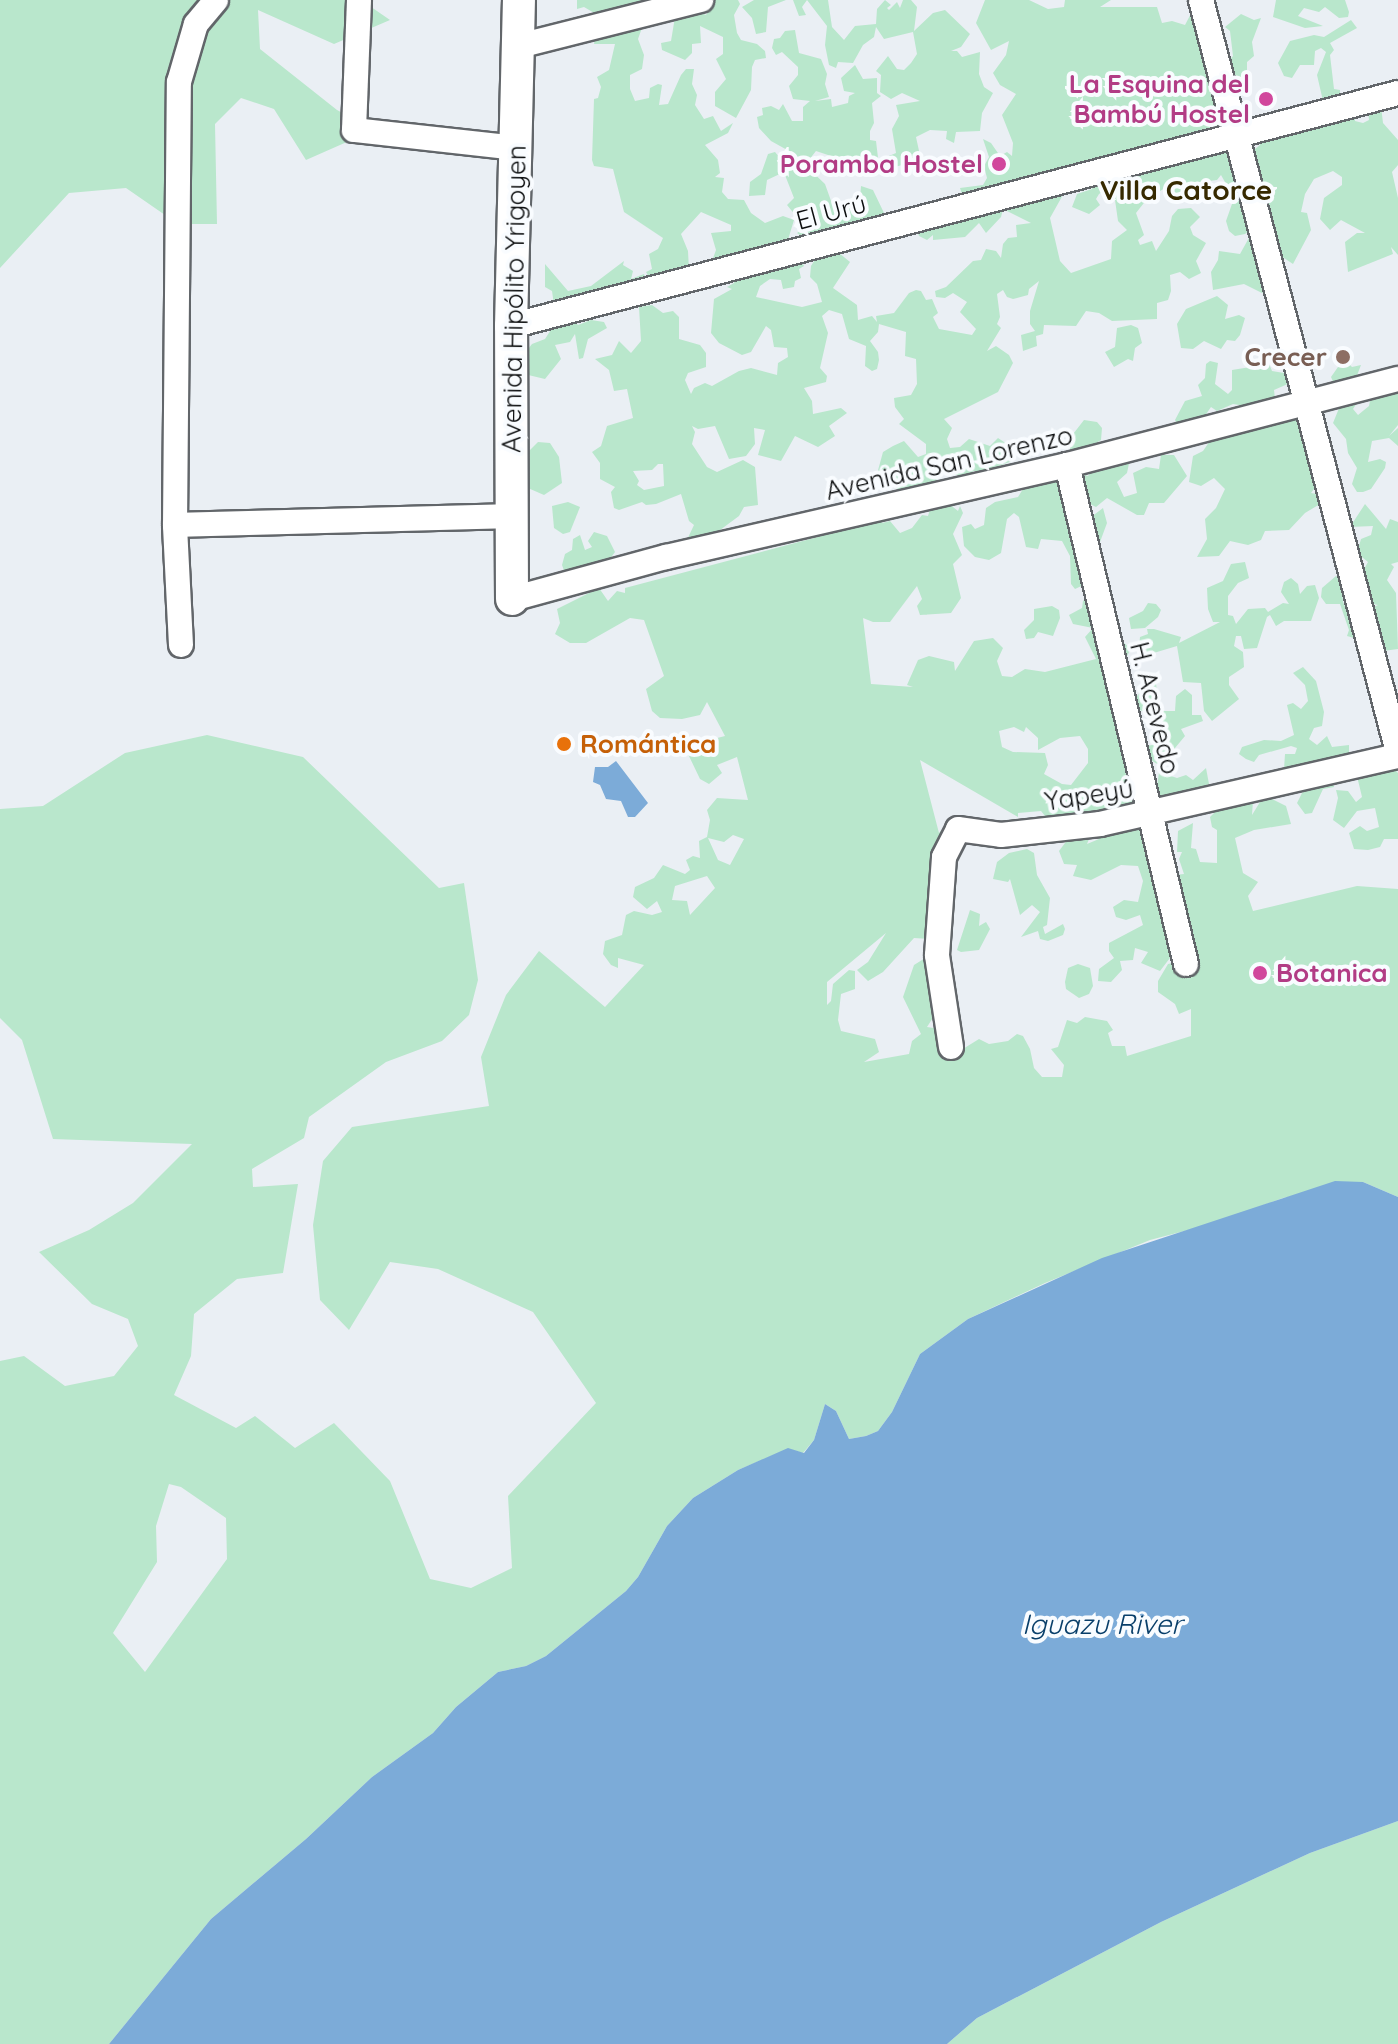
<!DOCTYPE html>
<meta charset="utf-8">
<style>
body{margin:0}
#map{position:relative;width:1398px;height:2044px;overflow:hidden;background:#eaeff4;font-family:Quicksand,sans-serif}
div>[style]{position:absolute}
.green>*{inset:0;background:#b9e7cc}
.water>*{inset:0;background:#7cabd8}
.roads{filter:drop-shadow(2px 0 #62666a) drop-shadow(-2px 0 #62666a) drop-shadow(0 2px #62666a) drop-shadow(0 -2px #62666a)}
.minor>*{height:24px;margin:-12px;padding:0 12px;transform-origin:12px;border-radius:12px;background:#fff}
.major>*{height:32px;margin:-16px;padding:0 16px;transform-origin:16px;border-radius:16px;background:#fff}
.dots>*{width:22px;height:22px;translate:-50% -50%;box-sizing:border-box;border:4px solid #f9fcff;border-radius:50%}
span{translate:-50% -50%;white-space:nowrap;text-align:center;line-height:1.15;-webkit-text-stroke:8px #f9fcff;paint-order:stroke}
.hotel-label{font-size:26px;color:#b23c85;font-weight:700}
.right{translate:-100% -50%;text-align:right}
.left{translate:0 -50%;text-align:left}
.street-label{font-size:26px;color:#0c0e0f}
.education-label{font-size:26px;color:#785e54;font-weight:700}
.food-label{font-size:26px;color:#c56008;font-weight:700}
.neighbourhood-label{font-size:28px;color:#362900;font-weight:700}
.water-label{font-size:28px;color:#093f6a;font-style:italic}
</style>
<div id="map">
<div class="green">
<i style="clip-path:polygon(0 0,361px 0,390px 20px,334px 44px,258px 10px,260px 49px,337px 110px,374px 130px,306px 160px,274px 109px,241px 98px,215px 124px,217px 224px,178px 224px,126px 188px,69px 193px,0 268px)"></i>
<i style="clip-path:polygon(577px 0,666px 0,623px 13px,596px 14px,584px 7px,577px 9px)"></i>
<i style="clip-path:polygon(714px 0,738px 0,740px 4px,734px 15px,737px 33px,741px 40px,757px 44px,765px 51px,766px 58px,755px 60px,752px 67px,751px 90px,736px 118px,715px 106px,715px 92px,726px 79px,716px 59px,723px 54px,723px 37px,700px 26px,701px 43px,692px 44px,692px 53px,685px 60px,662px 50px,661px 43px,671px 41px,675px 17px,692px 9px,706px 15px)"></i>
<i style="clip-path:polygon(754px 0,786px 0,768px 7px,766px 32px,756px 34px,752px 18px,742px 7px)"></i>
<i style="clip-path:polygon(793px 0,828px 0,832px 27px,844px 40px,855px 26px,876px 24px,877px 9px,885px 0,891px 5px,887px 8px,889px 10px,897px 2px,900px 8px,903px 0,911px 0,917px 7px,914px 31px,933px 13px,945px 10px,970px 34px,961px 47px,951px 51px,957px 51px,962px 57px,980px 52px,979px 74px,984px 87px,993px 93px,982px 113px,980px 131px,956px 132px,954px 143px,946px 139px,947px 131px,930px 130px,916px 137px,921px 160px,887px 169px,884px 158px,896px 153px,892px 129px,899px 116px,896px 105px,920px 101px,902px 93px,891px 99px,880px 92px,881px 75px,876px 71px,888px 56px,897px 69px,904px 70px,911px 63px,917px 54px,913px 32px,884px 39px,876px 27px,874px 37px,863px 45px,853px 63px,838px 62px,836px 68px,829px 65px,825px 45px,827px 26px,807px 0,802px 7px,806px 15px,799px 16px)"></i>
<i style="clip-path:polygon(evenodd,985px 0,1029px 0,1048px 9px,1064px 7px,1065px 0,1111px 0,1100px 7px,1157px 7px,1162px 23px,1172px 21px,1185px 25px,1196px 4px,1228px 100px,1221px 131px,1064px 193px,1050px 218px,1060px 261px,1071px 273px,1111px 259px,1112px 241px,1127px 230px,1118px 221px,1114px 193px,1126px 171px,1209px 148px,1250px 153px,1260px 145px,1258px 136px,1323px 101px,1317px 75px,1326px 52px,1321px 48px,1315px 51px,1314px 65px,1300px 65px,1292px 78px,1284px 76px,1278px 63px,1290px 41px,1314px 35px,1324px 37px,1351px 20px,1357px 28px,1330px 43px,1334px 50px,1330px 55px,1334px 89px,1340px 90px,1340px 98px,1355px 114px,1355px 121px,1363px 123px,1369px 120px,1368px 109px,1381px 106px,1383px 123px,1398px 140px,1398px 165px,1392px 172px,1398px 198px,1398px 255px,1391px 247px,1393px 254px,1348px 272px,1345px 242px,1357px 233px,1365px 233px,1341px 220px,1330px 230px,1320px 219px,1324px 198px,1342px 185px,1342px 177px,1333px 171px,1314px 179px,1305px 194px,1301px 212px,1307px 213px,1311px 230px,1293px 264px,1281px 256px,1268px 259px,1269px 290px,1262px 293px,1244px 284px,1213px 290px,1211px 272px,1218px 260px,1219px 251px,1240px 254px,1250px 236px,1271px 237px,1276px 230px,1265px 218px,1245px 234px,1235px 236px,1229px 231px,1226px 221px,1232px 204px,1230px 191px,1221px 175px,1217px 180px,1193px 183px,1189px 201px,1165px 188px,1147px 199px,1136px 213px,1144px 235px,1138px 240px,1140px 245px,1152px 241px,1156px 251px,1169px 231px,1172px 216px,1178px 209px,1191px 208px,1200px 217px,1190px 227px,1193px 235px,1206px 243px,1196px 261px,1201px 273px,1189px 279px,1180px 272px,1170px 275px,1171px 291px,1168px 300px,1157px 303px,1157px 319px,1112px 321px,1099px 313px,1086px 311px,1076px 326px,1044px 325px,1043px 334px,1036px 336px,1037px 346px,1023px 351px,1021px 335px,1035px 331px,1030px 324px,1030px 311px,1039px 281px,1029px 289px,1028px 295px,1013px 299px,1007px 297px,1003px 290px,997px 294px,1000px 317px,997px 324px,1001px 328px,987px 351px,996px 346px,1009px 355px,1013px 363px,998px 392px,944px 419px,952px 428px,947px 439px,950px 448px,960px 447px,969px 439px,990px 446px,998px 438px,1013px 448px,1012px 461px,986px 471px,973px 471px,969px 480px,954px 474px,947px 459px,940px 462px,935px 475px,938px 485px,903px 492px,892px 485px,874px 485px,883px 452px,893px 446px,904px 441px,918px 457px,926px 454px,926px 444px,899px 424px,904px 419px,895px 407px,894px 398px,911px 395px,917px 384px,916px 359px,905px 356px,906px 332px,879px 324px,878px 332px,870px 341px,878px 352px,879px 360px,877px 369px,872px 371px,865px 366px,866px 346px,849px 339px,842px 314px,829px 310px,822px 316px,828px 333px,820px 368px,827px 376px,826px 382px,804px 388px,812px 401px,813px 414px,841px 408px,847px 413px,829px 426px,835px 436px,818px 447px,795px 436px,781px 461px,758px 455px,765px 430px,754px 428px,755px 444px,746px 456px,729px 459px,715px 426px,698px 429px,692px 426px,695px 432px,692px 444px,707px 467px,717px 472px,743px 460px,755px 467px,758px 505px,744px 507px,739px 516px,712px 536px,685px 544px,694px 525px,689px 521px,681px 494px,656px 504px,646px 505px,642px 502px,619px 510px,614px 508px,611px 492px,615px 487px,600px 479px,600px 463px,592px 452px,601px 446px,607px 426px,633px 418px,627px 389px,614px 391px,609px 370px,595px 359px,612px 355px,619px 341px,631px 353px,641px 341px,639px 307px,652px 305px,663px 313px,673px 311px,679px 317px,679px 339px,700px 345px,706px 353px,706px 367px,688px 373px,685px 380px,691px 394px,694px 388px,705px 383px,712px 386px,739px 371px,751px 368px,777px 375px,778px 363px,788px 357px,787px 348px,774px 347px,771px 330px,766px 326px,751px 352px,742px 355px,719px 343px,711px 333px,714px 299px,732px 289px,727px 287px,734px 283px,738px 272px,712px 261px,716px 250px,711px 233px,731px 231px,731px 225px,701px 212px,681px 234px,688px 251px,689px 270px,650px 279px,646px 272px,652px 269px,649px 254px,658px 249px,663px 238px,624px 212px,613px 169px,594px 166px,592px 160px,594px 99px,598px 98px,601px 87px,597px 77px,609px 70px,615px 44px,594px 44px,595px 39px,643px 25px,638px 39px,644px 55px,642px 69px,630px 75px,630px 89px,635px 101px,649px 98px,650px 88px,658px 84px,662px 85px,659px 105px,668px 104px,681px 75px,686px 69px,694px 69px,692px 84px,697px 95px,695px 105px,704px 119px,713px 116px,721px 131px,733px 123px,728px 133px,705px 145px,718px 160px,720px 173px,715px 177px,724px 178px,722px 192px,728px 199px,744px 200px,751px 213px,765px 223px,783px 216px,794px 220px,784px 253px,797px 253px,804px 266px,799px 269px,801px 278px,795px 281px,794px 287px,783px 289px,781px 280px,770px 279px,760px 286px,756px 297px,802px 307px,822px 302px,817px 284px,810px 277px,811px 266px,819px 253px,839px 253px,850px 262px,833px 288px,857px 305px,858px 320px,872px 316px,877px 322px,876px 316px,894px 313px,909px 293px,916px 290px,921px 291px,926px 300px,932px 299px,938px 313px,933px 317px,939px 329px,972px 335px,976px 329px,960px 312px,967px 302px,953px 293px,945px 298px,936px 297px,935px 291px,946px 287px,973px 261px,981px 260px,986px 249px,996px 251px,1001px 258px,1003px 244px,1008px 238px,1017px 237px,1016px 225px,1031px 223px,1003px 209px,1001px 217px,986px 233px,979px 223px,965px 237px,933px 240px,933px 235px,927px 240px,919px 236px,917px 230px,964px 200px,960px 188px,983px 185px,987px 178px,984px 166px,989px 157px,983px 139px,991px 143px,1000px 156px,1007px 152px,1012px 156px,1013px 143px,1002px 115px,1016px 94px,1000px 85px,993px 73px,1006px 55px,1009px 41px,991px 50px,976px 23px,985px 0,658px 464px,663px 464px,664px 486px,644px 490px,637px 485px,639px 481px,633px 471px,652px 470px,658px 464px)"></i>
<i style="clip-path:polygon(1276px 0,1345px 0,1349px 12px,1348px 17px,1339px 18px,1325px 7px,1319px 12px,1304px 8px,1298px 16px,1323px 26px,1305px 28px,1273px 17px)"></i>
<i style="clip-path:polygon(1241px 14px,1254px 20px,1261px 18px,1252px 42px,1254px 56px,1247px 62px,1247px 81px,1238px 86px,1228px 82px,1225px 66px,1233px 56px,1230px 31px,1225px 27px)"></i>
<i style="clip-path:polygon(795px 30px,799px 53px,821px 59px,827px 74px,825px 84px,829px 97px,815px 101px,831px 99px,832px 107px,848px 103px,849px 96px,855px 93px,844px 91px,841px 78px,855px 65px,863px 79px,877px 78px,877px 93px,881px 96px,872px 103px,874px 123px,870px 131px,870px 140px,876px 141px,879px 166px,864px 172px,849px 157px,840px 159px,816px 151px,805px 165px,825px 184px,835px 212px,860px 199px,861px 186px,873px 190px,884px 213px,881px 221px,810px 242px,797px 233px,808px 226px,804px 215px,796px 216px,787px 205px,794px 198px,783px 170px,789px 166px,789px 151px,771px 141px,759px 128px,757px 117px,763px 115px,762px 108px,771px 106px,779px 110px,783px 104px,792px 121px,803px 121px,803px 107px,810px 101px,793px 99px,789px 86px,798px 75px,798px 67px,782px 52px,776px 55px,772px 48px,774px 39px,780px 38px,785px 31px)"></i>
<i style="clip-path:polygon(775px 152px,784px 163px,782px 173px,767px 180px,765px 195px,749px 196px,750px 182px,761px 174px,768px 154px)"></i>
<i style="clip-path:polygon(1114px 175px,1115px 183px,1099px 194px,1096px 199px,1100px 205px,1089px 214px,1072px 207px,1077px 194px,1092px 189px,1092px 182px)"></i>
<i style="clip-path:polygon(624px 261px,623px 265px,633px 271px,631px 279px,644px 274px,646px 280px,554px 305px,552px 291px,545px 287px,545px 264px,568px 291px,591px 286px)"></i>
<i style="clip-path:polygon(1217px 296px,1228px 305px,1225px 319px,1239px 315px,1245px 318px,1240px 335px,1235px 341px,1227px 340px,1221px 349px,1204px 341px,1193px 349px,1181px 348px,1177px 324px,1186px 309px)"></i>
<i style="clip-path:polygon(572px 319px,578px 325px,591px 320px,604px 322px,607px 328px,588px 339px,583px 358px,579px 359px,575px 334px,570px 342px,555px 345px,561px 359px,545px 379px,524px 374px,525px 353px,532px 344px,545px 339px,556px 322px)"></i>
<i style="clip-path:polygon(1131px 325px,1138px 328px,1142px 343px,1135px 348px,1133px 361px,1128px 359px,1114px 367px,1105px 352px,1115px 347px,1117px 328px)"></i>
<i style="clip-path:polygon(1210px 361px,1218px 363px,1215px 384px,1228px 394px,1232px 390px,1232px 370px,1269px 364px,1272px 371px,1284px 373px,1290px 383px,1274px 390px,1275px 399px,1252px 407px,1233px 404px,1217px 411px,1211px 407px,1202px 420px,1178px 426px,1175px 420px,1185px 401px,1202px 396px,1198px 385px,1205px 378px,1206px 364px)"></i>
<i style="clip-path:polygon(1348px 363px,1352px 367px,1361px 365px,1356px 378px,1362px 395px,1353px 409px,1358px 415px,1369px 406px,1372px 391px,1398px 370px,1398px 425px,1389px 436px,1398px 428px,1398px 446px,1389px 438px,1372px 441px,1368px 462px,1380px 459px,1386px 462px,1385px 468px,1371px 489px,1363px 492px,1357px 492px,1352px 484px,1357px 468px,1348px 453px,1346px 439px,1333px 423px,1342px 401px,1331px 377px,1338px 367px)"></i>
<i style="clip-path:polygon(1227px 416px,1318px 416px,1329px 435px,1332px 464px,1311px 493px,1317px 494px,1320px 504px,1305px 513px,1289px 530px,1265px 531px,1261px 540px,1248px 545px,1230px 541px,1219px 556px,1197px 557px,1207px 539px,1205px 519px,1216px 508px,1225px 489px,1214px 478px,1201px 486px,1189px 482px,1193px 456px,1203px 451px)"></i>
<i style="clip-path:polygon(1084px 420px,1097px 422px,1102px 428px,1101px 440px,1096px 443px,1098px 447px,1070px 452px,1070px 438px)"></i>
<i style="clip-path:polygon(538px 442px,550px 443px,559px 457px,562px 483px,544px 495px,521px 485px,527px 453px)"></i>
<i style="clip-path:polygon(1131px 454px,1127px 473px,1117px 482px,1124px 497px,1137px 493px,1133px 473px,1146px 467px,1159px 469px,1161px 455px,1174px 455px,1187px 476px,1164px 503px,1149px 503px,1144px 515px,1137px 515px,1107px 498px,1096px 507px,1082px 500px,1086px 521px,1103px 508px,1107px 523px,1100px 542px,1096px 540px,1092px 581px,1075px 589px,1071px 584px,1070px 556px,1062px 541px,1041px 539px,1038px 549px,1026px 547px,1019px 517px,1014px 513px,1007px 519px,1001px 553px,989px 560px,975px 557px,964px 546px,962px 527px,971px 524px,975px 529px,984px 525px,986px 508px,995px 502px,1018px 497px,1028px 481px,1073px 472px,1088px 476px,1094px 468px)"></i>
<i style="clip-path:polygon(568px 502px,580px 507px,570px 532px,563px 534px,554px 528px,552px 506px)"></i>
<i style="clip-path:polygon(evenodd,932px 503px,948px 503px,958px 511px,960px 506px,963px 513px,953px 534px,962px 555px,953px 564px,961px 598px,951px 613px,920px 615px,917px 606px,922px 599px,917px 586px,890px 622px,873px 622px,863px 618px,871px 684px,913px 687px,907px 685px,918px 660px,929px 656px,954px 662px,955px 671px,974px 641px,993px 638px,1003px 648px,997px 661px,1002px 676px,1012px 677px,1025px 669px,1045px 672px,1096px 659px,1085px 637px,1093px 628px,1073px 624px,1069px 615px,1082px 608px,1083px 601px,1097px 588px,1106px 610px,1116px 610px,1115px 635px,1131px 649px,1123px 663px,1125px 773px,1137px 778px,1168px 833px,1174px 875px,1184px 874px,1179px 859px,1182px 852px,1177px 852px,1178px 831px,1193px 823px,1191px 848px,1196px 849px,1200px 862px,1217px 863px,1217px 830px,1212px 827px,1210px 817px,1224px 803px,1253px 801px,1252px 815px,1260px 802px,1268px 797px,1286px 806px,1291px 824px,1254px 830px,1235px 838px,1243px 873px,1258px 882px,1248px 896px,1253px 911px,1357px 886px,1398px 889px,1398px 1197px,1363px 1182px,1283px 1198px,1215px 1223px,1150px 1240px,1045px 1283px,968px 1319px,920px 1354px,892px 1412px,878px 1431px,866px 1436px,849px 1439px,836px 1411px,825px 1404px,814px 1440px,803px 1453px,788px 1449px,738px 1470px,693px 1498px,667px 1526px,638px 1577px,626px 1591px,546px 1656px,526px 1666px,498px 1672px,456px 1707px,433px 1733px,372px 1777px,306px 1839px,211px 1919px,109px 2044px,0 2044px,0 1361px,24px 1356px,65px 1386px,114px 1376px,138px 1346px,128px 1319px,92px 1304px,39px 1252px,89px 1230px,133px 1203px,192px 1144px,53px 1139px,22px 1040px,0 1018px,0 809px,43px 806px,125px 753px,207px 735px,303px 757px,439px 888px,464px 883px,478px 980px,469px 1015px,442px 1041px,386px 1062px,309px 1117px,304px 1138px,252px 1169px,253px 1187px,298px 1184px,283px 1273px,237px 1279px,194px 1314px,191px 1356px,174px 1395px,236px 1428px,255px 1416px,295px 1448px,334px 1423px,390px 1481px,430px 1579px,471px 1588px,512px 1568px,508px 1496px,596px 1403px,533px 1312px,438px 1269px,390px 1262px,349px 1330px,320px 1300px,313px 1225px,323px 1161px,352px 1127px,489px 1106px,481px 1057px,506px 995px,539px 951px,605px 1007px,644px 965px,618px 958px,618px 968px,611px 965px,603px 954px,605px 941px,622px 935px,626px 915px,634px 911px,652px 915px,662px 912px,657px 901px,647px 909px,633px 897px,635px 887px,654px 878px,663px 865px,685px 874px,690px 870px,686px 860px,693px 856px,700px 858px,699px 841px,707px 837px,710px 820px,707px 810px,717px 798px,748px 800px,737px 757px,717px 765px,722px 773px,709px 784px,700px 779px,688px 754px,690px 745px,725px 736px,707px 702px,700px 715px,682px 719px,660px 718px,652px 711px,646px 689px,664px 676px,644px 620px,630px 618px,586px 643px,570px 643px,555px 634px,560px 623px,557px 609px,599px 588px,608px 601px,617px 591px,625px 593px,625px 588px,833px 533px,835px 528px,883px 516px,882px 523px,890px 521px,900px 533px,912px 528px,922px 515px,928px 516px,932px 503px,1014px 727px,1024px 732px,1026px 727px,1038px 738px,1038px 750px,1060px 738px,1080px 736px,1088px 749px,1088px 763px,1071px 785px,1062px 784px,1044px 774px,1048px 765px,1045px 753px,1013px 752px,1002px 747px,999px 731px,1014px 727px,932px 503px,920px 760px,1018px 817px,1018px 813px,1041px 811px,1050px 822px,1064px 826px,1074px 814px,1083px 811px,1084px 818px,1097px 830px,1099px 839px,1087px 844px,1091px 834px,1071px 835px,1059px 851px,1064px 864px,1077px 865px,1073px 876px,1091px 880px,1121px 865px,1138px 866px,1143px 881px,1138px 902px,1124px 900px,1113px 907px,1116px 917px,1126px 920px,1140px 915px,1143px 925px,1109px 943px,1109px 951px,1114px 958px,1099px 969px,1098px 981px,1111px 982px,1122px 970px,1120px 961px,1133px 960px,1135px 948px,1148px 952px,1141px 963px,1160px 971px,1173px 954px,1177px 962px,1168px 964px,1158px 981px,1158px 992px,1175px 1004px,1179px 1014px,1191px 1009px,1191px 1036px,1127px 1056px,1125px 1046px,1112px 1046px,1108px 1033px,1113px 1030px,1107px 1021px,1085px 1017px,1077px 1023px,1067px 1020px,1058px 1047px,1051px 1049px,1064px 1065px,1062px 1077px,1042px 1077px,1034px 1068px,1030px 1049px,1023px 1036px,1017px 1034px,1008px 1041px,989px 1044px,979px 1039px,958px 1052px,939px 1055px,938px 1050px,946px 1042px,940px 1029px,927px 1027px,938px 1010px,930px 955px,914px 965px,903px 997px,921px 1034px,912px 1041px,909px 1054px,864px 1062px,879px 1052px,875px 1039px,841px 1031px,838px 1020px,841px 994px,855px 989px,855px 971px,849px 970px,833px 984px,831px 1001px,827px 1005px,827px 982px,886px 933px,868px 962px,857px 970px,868px 981px,883px 972px,914px 938px,929px 939px,951px 826px,945px 826px,939px 833px,920px 760px,932px 503px,733px 835px,744px 839px,730px 865px,718px 860px,708px 838px,724px 842px,733px 835px,932px 503px,707px 876px,715px 888px,690px 915px,687px 901px,672px 900px,675px 886px,707px 876px,932px 503px,169px 1484px,181px 1487px,226px 1518px,227px 1559px,145px 1672px,113px 1633px,157px 1562px,156px 1526px,169px 1484px)"></i>
<i style="clip-path:polygon(1365px 504px,1386px 529px,1390px 519px,1398px 522px,1398px 562px,1391px 564px,1394px 567px,1387px 580px,1396px 593px,1398px 649px,1383px 651px,1379px 624px,1369px 609px,1378px 605px,1368px 603px,1364px 587px,1368px 581px,1363px 571px,1368px 562px,1357px 553px,1361px 539px,1371px 535px,1373px 526px,1350px 527px)"></i>
<i style="clip-path:polygon(594px 532px,607px 536px,615px 552px,606px 564px,566px 576px,562px 565px,565px 554px,572px 550px,573px 539px,580px 535px,585px 550px,592px 547px,588px 541px)"></i>
<i style="clip-path:polygon(1245px 562px,1249px 578px,1238px 583px,1228px 596px,1228px 615px,1233px 616px,1236px 624px,1248px 609px,1265px 608px,1268px 612px,1283px 603px,1289px 604px,1281px 592px,1284px 582px,1291px 578px,1298px 584px,1300px 594px,1307px 586px,1315px 585px,1319px 598px,1311px 621px,1284px 621px,1276px 626px,1270px 615px,1267px 617px,1257px 648px,1244px 649px,1241px 636px,1236px 636px,1234px 646px,1243px 652px,1244px 667px,1229px 677px,1229px 685px,1239px 699px,1212px 721px,1204px 711px,1201px 683px,1183px 682px,1177px 646px,1147px 655px,1139px 647px,1140px 637px,1148px 634px,1147px 629px,1154px 629px,1181px 637px,1179px 643px,1220px 622px,1213px 622px,1208px 609px,1207px 588px,1223px 581px,1231px 564px)"></i>
<i style="clip-path:polygon(1336px 576px,1341px 580px,1343px 602px,1358px 635px,1354px 638px,1347px 636px,1349px 630px,1340px 604px,1326px 604px,1321px 597px,1322px 588px)"></i>
<i style="clip-path:polygon(1148px 603px,1156px 604px,1161px 610px,1158px 617px,1145px 628px,1131px 629px,1129px 618px,1143px 611px)"></i>
<i style="clip-path:polygon(1052px 606px,1059px 610px,1060px 618px,1053px 636px,1038px 632px,1034px 638px,1026px 639px,1024px 630px,1034px 620px,1034px 609px)"></i>
<i style="clip-path:polygon(1303px 667px,1316px 681px,1324px 712px,1322px 726px,1314px 728px,1309px 739px,1317px 745px,1327px 736px,1332px 747px,1349px 745px,1349px 754px,1320px 767px,1284px 769px,1285px 754px,1295px 754px,1297px 748px,1291px 746px,1259px 755px,1254px 762px,1246px 759px,1239px 754px,1242px 747px,1264px 740px,1281px 741px,1294px 735px,1287px 705px,1293px 703px,1301px 709px,1308px 701px,1305px 685px,1293px 673px)"></i>
<i style="clip-path:polygon(1155px 674px,1159px 711px,1175px 711px,1176px 696px,1185px 689px,1192px 695px,1192px 715px,1201px 715px,1203px 721px,1181px 729px,1185px 736px,1160px 766px,1148px 758px,1142px 747px,1157px 744px,1157px 726px,1148px 713px,1131px 707px,1130px 703px,1140px 693px,1144px 679px)"></i>
<i style="clip-path:polygon(1331px 767px,1334px 787px,1323px 789px,1312px 813px,1305px 814px,1297px 803px,1302px 793px)"></i>
<i style="clip-path:polygon(1206px 768px,1209px 784px,1201px 787px,1197px 794px,1161px 800px,1156px 795px,1159px 772px,1177px 778px,1186px 775px,1193px 780px)"></i>
<i style="clip-path:polygon(1394px 769px,1398px 773px,1398px 839px,1384px 839px,1380px 847px,1368px 850px,1354px 849px,1349px 833px,1360px 826px,1367px 831px,1379px 827px,1375px 808px,1357px 811px,1344px 828px,1333px 820px,1338px 798px,1336px 790px,1348px 791px,1356px 802px,1362px 797px,1356px 772px)"></i>
<i style="clip-path:polygon(1027px 849px,1034px 853px,1037px 875px,1050px 898px,1047px 925px,1043px 927px,1045px 934px,1063px 924px,1065px 929px,1063px 935px,1048px 941px,1040px 939px,1038px 931px,1021px 937px,1040px 912px,1032px 905px,1020px 915px,1010px 879px,1008px 882px,993px 879px,997px 862px,1009px 853px)"></i>
<i style="clip-path:polygon(970px 910px,980px 914px,979px 926px,986px 922px,990px 929px,979px 950px,961px 952px,957px 950px)"></i>
<i style="clip-path:polygon(1078px 964px,1090px 968px,1093px 986px,1089px 994px,1079px 998px,1066px 989px,1065px 982px,1068px 968px)"></i>
<i style="clip-path:polygon(1398px 1821px,1398px 2044px,947px 2044px,977px 2018px,1161px 1922px,1310px 1853px)"></i>
</div>
<div class="water">
<i style="clip-path:polygon(616px 761px,648px 803px,635px 817px,628px 817px,621px 801px,606px 799px,600px 785px,593px 782px,595px 767px,608px 767px)"></i>
<i style="clip-path:polygon(1335px 1181px,1363px 1182px,1398px 1197px,1398px 1821px,1310px 1853px,1161px 1922px,977px 2018px,947px 2044px,109px 2044px,211px 1919px,306px 1839px,372px 1777px,433px 1733px,456px 1707px,498px 1672px,526px 1666px,546px 1656px,626px 1591px,638px 1577px,667px 1526px,693px 1498px,738px 1470px,788px 1448px,804px 1453px,814px 1440px,825px 1404px,836px 1411px,849px 1439px,866px 1436px,878px 1431px,892px 1412px,920px 1354px,968px 1319px,1102px 1258px)"></i>
</div>
<div class="roads">
<div class="minor">
<i style="left:359px;top:0;width:130px;rotate:92.2deg"></i>
<i style="left:354px;top:130px;width:163px;rotate:6.3deg"></i>
<i style="left:1201px;top:0;width:777px;rotate:75.32deg"></i>
<i style="left:519px;top:46px;width:188px;rotate:-14.2deg"></i>
<i style="left:511px;top:326px;width:917px;rotate:-14.72deg"></i>
<i style="left:1067px;top:465px;width:513px;rotate:76.59deg"></i>
<i style="left:175px;top:525px;width:337px;rotate:-1.5deg"></i>
<i style="left:512px;top:599px;width:160px;rotate:-15.3deg"></i>
<i style="left:666px;top:557px;width:411px;rotate:-12.9deg"></i>
<i style="left:1067px;top:465px;width:342px;rotate:-14.6deg"></i>
<i style="left:181px;top:645px;width:120px;rotate:-92.9deg"></i>
<i style="left:175px;top:525px;width:443px;rotate:-89.5deg"></i>
<i style="left:179px;top:82px;width:60px;rotate:-73.7deg"></i>
<i style="left:196px;top:24px;width:31px;rotate:-50deg"></i>
<i style="left:951px;top:1047px;width:93px;rotate:-98.7deg"></i>
<i style="left:937px;top:955px;width:98px;rotate:-85.9deg"></i>
<i style="left:944px;top:857px;width:31px;rotate:-63deg"></i>
<i style="left:958px;top:829px;width:43px;rotate:7.9deg"></i>
<i style="left:1001px;top:835px;width:100px;rotate:-6.3deg"></i>
<i style="left:1100px;top:824px;width:306px;rotate:-12.9deg"></i>
</div>
<div class="major">
<i style="left:512px;top:599px;width:273px;rotate:-90.2deg"></i>
<i style="left:511px;top:326px;width:326px;rotate:-88.6deg"></i>
</div>
</div>
<div class="dots">
<i style="left:1266px;top:99px;background:#d1479c"></i>
<i style="left:999px;top:164px;background:#d1479c"></i>
<i style="left:1343px;top:357px;background:#8d6e63"></i>
<i style="left:564px;top:744px;background:#e8710a"></i>
<i style="left:1260px;top:973px;background:#d1479c"></i>
</div>
<div class="hotel-label">
<span class="right" style="left:1250px;top:99px">La Esquina del<br>Bambú Hostel</span>
<span class="right" style="left:983px;top:164px">Poramba Hostel</span>
<span class="left" style="left:1276px;top:973px">Botanica</span>
</div>
<div class="street-label">
<span style="left:831px;top:212px;rotate:-15deg">El Urú</span>
<span style="left:514px;top:299px;rotate:-89deg">Avenida Hipólito Yrigoyen</span>
<span style="left:949px;top:463px;rotate:-13deg">Avenida San Lorenzo</span>
<span style="left:1155px;top:708px;rotate:76deg">H. Acevedo</span>
<span style="left:1089px;top:795px;rotate:-9deg">Yapeyú</span>
</div>
<div class="education-label">
<span class="right" style="left:1327px;top:357px">Crecer</span>
</div>
<div class="food-label">
<span class="left" style="left:580px;top:744px">Romántica</span>
</div>
<div class="neighbourhood-label">
<span style="left:1186px;top:190px">Villa Catorce</span>
</div>
<div class="water-label">
<span style="left:1102px;top:1624px">Iguazu River</span>
</div>
</div>
